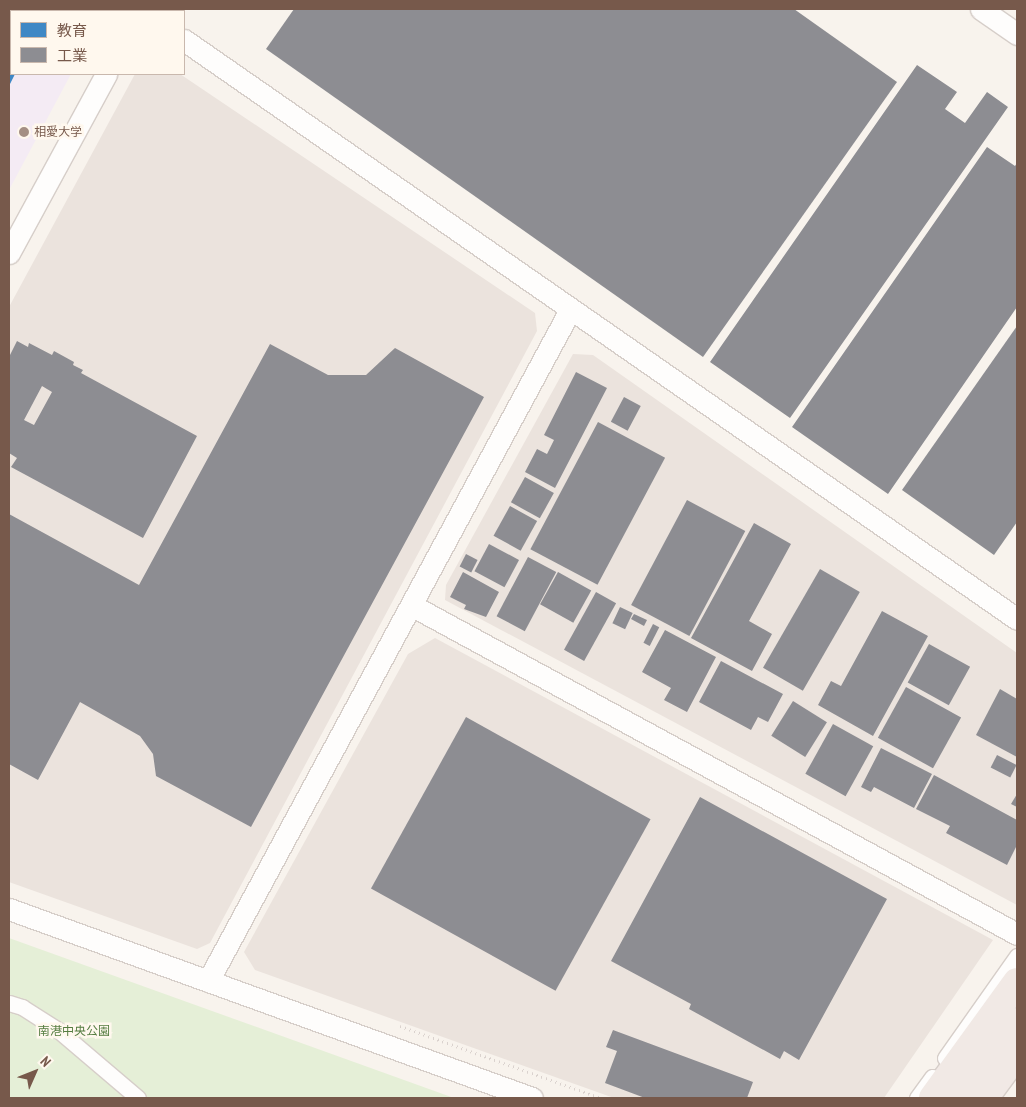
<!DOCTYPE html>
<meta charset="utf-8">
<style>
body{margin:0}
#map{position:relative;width:1026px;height:1107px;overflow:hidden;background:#f8f3ed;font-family:"PT Sans Narrow","Noto Sans JP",sans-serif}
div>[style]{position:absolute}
.industrial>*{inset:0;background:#ebe3dd}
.education>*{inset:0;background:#f4ebf4}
.green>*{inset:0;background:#e5efd7}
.schools>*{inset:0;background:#3f88c5}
.industry>*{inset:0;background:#8d8d92;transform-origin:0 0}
.path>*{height:3px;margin-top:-1.5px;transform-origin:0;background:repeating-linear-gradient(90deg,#dad2ce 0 1px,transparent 0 5px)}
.roads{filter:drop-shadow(1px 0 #d6cec9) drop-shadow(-1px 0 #d6cec9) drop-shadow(0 1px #d6cec9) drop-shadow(0 -1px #d6cec9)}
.street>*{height:15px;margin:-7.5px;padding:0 7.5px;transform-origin:7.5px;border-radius:7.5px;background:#fefdfc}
.secondary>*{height:21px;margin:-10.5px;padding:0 10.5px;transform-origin:10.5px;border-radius:10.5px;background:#fefdfc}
.highway>*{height:28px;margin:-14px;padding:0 14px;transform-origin:14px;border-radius:14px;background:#f1e9e5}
.dots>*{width:14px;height:14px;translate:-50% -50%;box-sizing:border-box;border:2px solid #fff8ee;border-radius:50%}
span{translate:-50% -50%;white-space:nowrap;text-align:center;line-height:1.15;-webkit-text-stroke:5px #fff8ee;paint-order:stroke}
.poi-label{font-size:12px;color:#77594b}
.left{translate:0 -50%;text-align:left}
.park-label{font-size:12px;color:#567d42}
.frame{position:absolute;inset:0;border:10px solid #77594b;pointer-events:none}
.legend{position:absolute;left:10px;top:10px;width:175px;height:65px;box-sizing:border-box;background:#fff8ee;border:1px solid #c9b8ad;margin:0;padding:6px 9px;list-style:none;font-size:15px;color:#77594b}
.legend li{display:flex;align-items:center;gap:10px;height:25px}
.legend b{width:25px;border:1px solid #c9b8ad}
.north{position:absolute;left:10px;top:1047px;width:50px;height:50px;-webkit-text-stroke:4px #fff8ee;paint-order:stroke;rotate:46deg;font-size:14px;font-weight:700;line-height:20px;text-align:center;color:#77594b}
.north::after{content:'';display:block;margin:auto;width:18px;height:22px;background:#77594b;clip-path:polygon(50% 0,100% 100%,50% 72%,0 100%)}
</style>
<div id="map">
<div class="industrial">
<i style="clip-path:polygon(135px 74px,180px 74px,535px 313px,537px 331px,210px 943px,197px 949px,9px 882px,9px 307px)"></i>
<i style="clip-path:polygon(573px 354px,593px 355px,1017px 653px,1017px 905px,445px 600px,446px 585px)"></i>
<i style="clip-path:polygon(435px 638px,993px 940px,884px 1098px,614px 1098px,255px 970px,244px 952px,408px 654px)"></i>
</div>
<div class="education">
<i style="clip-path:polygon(9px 9px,105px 9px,104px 11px,11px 11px,11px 74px,71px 74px,9px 190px)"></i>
</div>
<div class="green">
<i style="clip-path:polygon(9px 938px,454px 1098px,9px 1098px)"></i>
</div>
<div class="schools">
<i style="clip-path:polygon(9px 9px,36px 9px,35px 11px,11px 11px,11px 30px,9px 29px)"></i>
<i style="clip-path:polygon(9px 35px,11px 37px,11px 74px,15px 74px,9px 86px)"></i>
</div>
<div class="industry">
<i style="clip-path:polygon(294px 9px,794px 9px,897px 82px,703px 357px,266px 49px)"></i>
<i style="clip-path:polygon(917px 65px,957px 92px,945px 109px,965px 123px,987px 92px,1008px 107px,790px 418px,710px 362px)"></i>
<i style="clip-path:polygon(987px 147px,1015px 166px,1017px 163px,1017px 307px,888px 494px,792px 427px)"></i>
<i style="clip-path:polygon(1017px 326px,1017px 522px,994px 555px,902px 490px)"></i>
<i style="clip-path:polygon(evenodd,17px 341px,28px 347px,29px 343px,52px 355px,54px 351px,74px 362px,73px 365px,83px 370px,81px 373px,197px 436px,143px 538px,11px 467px,17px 458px,9px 453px,9px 357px,17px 341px,42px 386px,52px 392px,34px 425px,24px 420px,42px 386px)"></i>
<i style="clip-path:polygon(270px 344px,328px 375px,366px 375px,395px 348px,484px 397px,251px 827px,156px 776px,153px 754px,140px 736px,80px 702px,38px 780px,9px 764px,9px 514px,139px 585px)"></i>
<i style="clip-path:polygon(576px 372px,607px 388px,555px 488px,525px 472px,537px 449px,547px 454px,554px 440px,544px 435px)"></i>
<i style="left:624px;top:397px;width:19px;height:28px;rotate:28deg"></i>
<i style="left:598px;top:422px;width:76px;height:144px;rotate:28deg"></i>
<i style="left:525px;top:477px;width:33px;height:29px;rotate:29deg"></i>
<i style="left:687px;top:500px;width:66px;height:119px;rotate:28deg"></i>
<i style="left:510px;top:506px;width:31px;height:34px;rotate:29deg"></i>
<i style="clip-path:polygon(754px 523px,791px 544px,749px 621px,772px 634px,752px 671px,691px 638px)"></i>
<i style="left:489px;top:544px;width:34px;height:31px;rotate:28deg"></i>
<i style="left:466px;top:554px;width:13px;height:14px;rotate:27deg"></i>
<i style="left:528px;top:557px;width:32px;height:67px;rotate:28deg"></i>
<i style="left:820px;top:569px;width:46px;height:114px;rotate:30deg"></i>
<i style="clip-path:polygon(463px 572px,499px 592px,486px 617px,464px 609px,466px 605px,450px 597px)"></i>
<i style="left:558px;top:572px;width:38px;height:37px;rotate:29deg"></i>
<i style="left:596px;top:592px;width:23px;height:66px;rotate:29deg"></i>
<i style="left:620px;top:607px;width:14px;height:18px;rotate:25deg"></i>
<i style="clip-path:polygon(882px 611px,928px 636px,873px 736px,818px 705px,831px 681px,841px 686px)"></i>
<i style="clip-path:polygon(634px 614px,647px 620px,644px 626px,631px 619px)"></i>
<i style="left:653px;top:624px;width:7px;height:21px;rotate:27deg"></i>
<i style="clip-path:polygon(665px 630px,716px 657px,687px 712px,664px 700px,671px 688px,642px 672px)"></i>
<i style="left:929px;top:644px;width:47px;height:44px;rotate:29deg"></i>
<i style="clip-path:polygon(721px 661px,783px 694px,768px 722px,758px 717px,751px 730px,699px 702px)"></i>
<i style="left:906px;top:687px;width:63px;height:58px;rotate:29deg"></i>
<i style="clip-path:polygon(1000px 689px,1017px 699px,1017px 757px,976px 735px)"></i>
<i style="left:793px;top:701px;width:40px;height:41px;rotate:32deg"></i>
<i style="left:466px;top:717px;width:211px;height:196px;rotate:29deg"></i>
<i style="left:833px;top:724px;width:46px;height:57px;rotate:29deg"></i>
<i style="clip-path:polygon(881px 748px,932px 774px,914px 808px,874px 787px,871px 792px,861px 787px)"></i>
<i style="left:997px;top:755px;width:22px;height:14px;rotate:27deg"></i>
<i style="clip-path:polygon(934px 775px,1017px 820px,1017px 845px,1007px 865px,946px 833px,950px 826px,916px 809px)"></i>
<i style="clip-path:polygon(1017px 794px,1017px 807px,1011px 804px)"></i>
<i style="clip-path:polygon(700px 797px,887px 899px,799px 1060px,784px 1051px,780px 1059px,689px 1009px,691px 1004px,611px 961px)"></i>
<i style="clip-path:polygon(613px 1030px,753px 1082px,747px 1098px,645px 1098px,605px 1083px,617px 1051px,606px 1047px)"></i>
</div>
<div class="path">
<i style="left:400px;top:1026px;width:214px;rotate:19.7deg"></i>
</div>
<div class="roads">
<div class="street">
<i style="left:9px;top:1003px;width:14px;rotate:17deg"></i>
<i style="left:22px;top:1007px;width:43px;rotate:32.6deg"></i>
<i style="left:58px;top:1030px;width:105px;rotate:40.4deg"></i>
<i style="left:945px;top:1058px;width:125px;rotate:-54.8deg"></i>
<i style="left:917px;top:1098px;width:26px;rotate:-54deg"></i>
</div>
<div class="secondary">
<i style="left:981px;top:9px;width:44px;rotate:34.8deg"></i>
<i style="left:140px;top:11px;width:2px;rotate:-63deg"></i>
<i style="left:184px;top:40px;width:1014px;rotate:34.8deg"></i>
<i style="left:9px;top:253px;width:204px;rotate:-61.5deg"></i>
<i style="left:411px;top:605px;width:690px;rotate:28.5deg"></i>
<i style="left:9px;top:909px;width:556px;rotate:19.87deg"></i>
<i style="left:208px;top:981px;width:762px;rotate:-61.65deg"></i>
</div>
<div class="highway">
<i style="left:933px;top:1098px;width:143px;rotate:-54.1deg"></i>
<i style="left:953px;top:1098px;width:72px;rotate:-48.4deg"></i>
<i style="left:1001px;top:1044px;width:27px;rotate:-54deg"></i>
<i style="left:984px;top:1098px;width:56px;rotate:-53.7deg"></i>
</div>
</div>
<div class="dots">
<i style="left:24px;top:132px;background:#a48f84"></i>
</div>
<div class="poi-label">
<span class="left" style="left:34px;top:132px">相愛大学</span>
</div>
<div class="park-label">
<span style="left:74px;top:1031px">南港中央公園</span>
</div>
<div class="frame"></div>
<ul class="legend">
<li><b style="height:14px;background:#3f88c5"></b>教育</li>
<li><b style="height:14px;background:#8d8d92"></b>工業</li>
</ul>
<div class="north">N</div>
</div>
